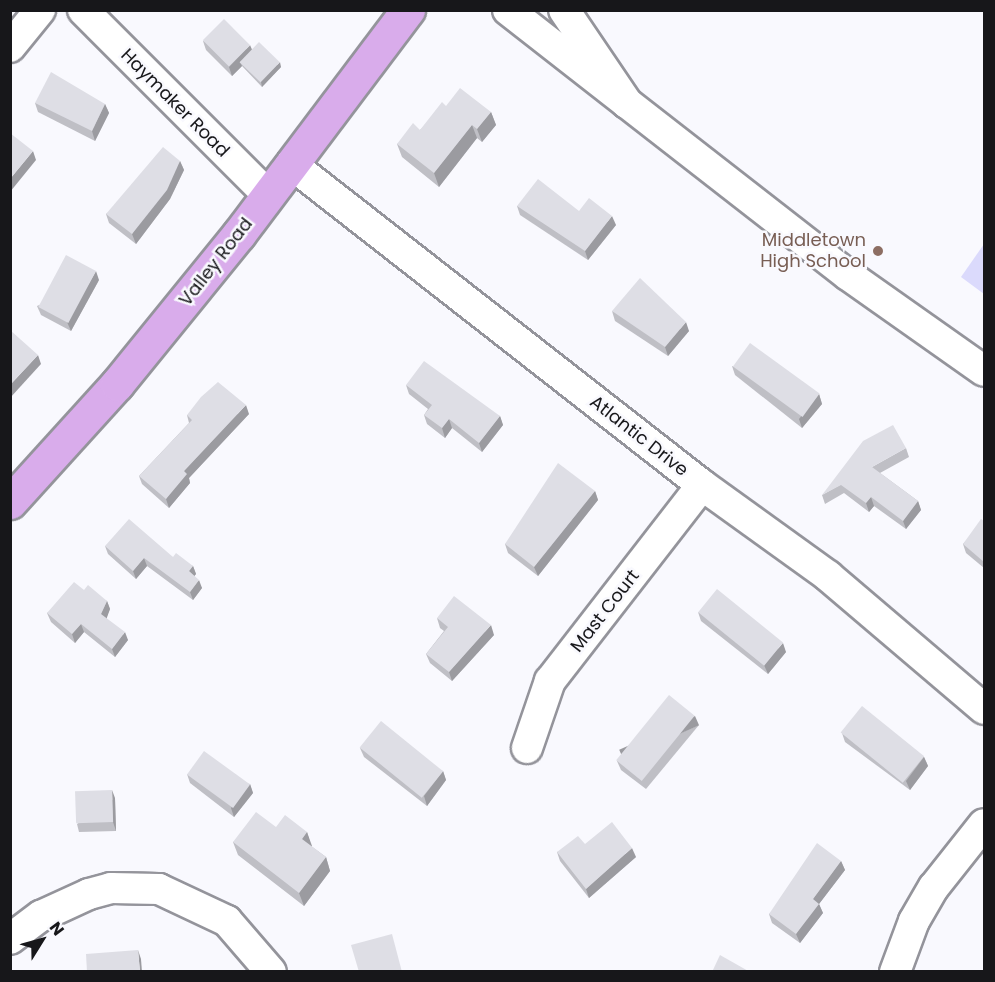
<!DOCTYPE html>
<style>
body{margin:0}
#map{position:relative;width:995px;height:982px;overflow:hidden;background:#f9f9fe;font-family:Poppins,sans-serif}
div>[style]{position:absolute}
.green>*{inset:0;background:#dbdafc}
.roads{filter:drop-shadow(2px 0 #94949b) drop-shadow(-2px 0 #94949b) drop-shadow(0 2px #94949b) drop-shadow(0 -2px #94949b)}
.minor>*{height:30px;margin:-15px;padding:0 15px;transform-origin:15px;border-radius:15px;background:#fff}
.major>*{height:33px;margin:-16.5px;padding:0 16.5px;transform-origin:16.5px;border-radius:16.5px;background:#d9aceb}
.wall>*{inset:0;background:#bfbfc5}
.shaded-wall>*{inset:0;background:#9b9ba0;transform-origin:0 0}
.building>*{inset:0;background:#dedee5;transform-origin:0 0}
.dots>*{width:16px;height:16px;translate:-50% -50%;box-sizing:border-box;border:3px solid #f9f9fe;border-radius:50%}
span{translate:-50% -50%;white-space:nowrap;text-align:center;line-height:1.15;-webkit-text-stroke:5px #f9f9fe;paint-order:stroke}
.street-label{font-size:18px;color:#17171a}
.education-label{font-size:18px;color:#785e54}
.right{translate:-100% -50%;text-align:right}
.frame{position:absolute;inset:0;border:12px solid #17171a;pointer-events:none}
.north{position:absolute;left:12px;top:910px;width:60px;height:60px;-webkit-text-stroke:4px #f9f9fe;paint-order:stroke;rotate:53deg;font-size:16px;font-weight:700;line-height:24px;text-align:center;color:#17171a}
.north::after{content:'';display:block;margin:auto;width:21px;height:27px;background:#17171a;clip-path:polygon(50% 0,100% 100%,50% 72%,0 100%)}
</style>
<div id="map">
<div class="green">
<i style="clip-path:polygon(984px 244px,984px 294px,961px 277px)"></i>
</div>
<div class="roads">
<div class="minor">
<i style="left:83px;top:10px;width:262px;rotate:45deg"></i>
<i style="left:508px;top:10px;width:151px;rotate:38deg"></i>
<i style="left:627px;top:103px;width:112px;rotate:-124.1deg"></i>
<i style="left:10px;top:47px;width:48px;rotate:-51deg"></i>
<i style="left:627px;top:103px;width:280px;rotate:37.9deg"></i>
<i style="left:848px;top:275px;width:166px;rotate:35.2deg"></i>
<i style="left:291px;top:164px;width:521px;rotate:37.99deg"></i>
<i style="left:702px;top:485px;width:155px;rotate:35.8deg"></i>
<i style="left:828px;top:576px;width:205px;rotate:40.4deg"></i>
<i style="left:527px;top:748px;width:71px;rotate:-71.1deg"></i>
<i style="left:550px;top:681px;width:248px;rotate:-52.2deg"></i>
<i style="left:10px;top:939px;width:39px;rotate:-37deg"></i>
<i style="left:41px;top:916px;width:53px;rotate:-24.6deg"></i>
<i style="left:89px;top:894px;width:23px;rotate:-15deg"></i>
<i style="left:111px;top:888px;width:48px;rotate:1.2deg"></i>
<i style="left:159px;top:889px;width:75px;rotate:25.2deg"></i>
<i style="left:227px;top:921px;width:67px;rotate:49.2deg"></i>
<i style="left:895px;top:972px;width:54px;rotate:-69.6deg"></i>
<i style="left:914px;top:921px;width:39px;rotate:-60deg"></i>
<i style="left:934px;top:887px;width:80px;rotate:-51.6deg"></i>
</div>
<div class="major">
<i style="left:10px;top:502px;width:159px;rotate:-47.8deg"></i>
<i style="left:117px;top:384px;width:193px;rotate:-50.9deg"></i>
<i style="left:239px;top:234px;width:281px;rotate:-53deg"></i>
</div>
</div>
<div class="wall">
<i style="clip-path:polygon(203px 41px,252px 50px,281px 67px,262px 87px,242px 66px,232px 76px,206px 50px)"></i>
<i style="clip-path:polygon(35px 103px,105px 104px,109px 113px,95px 141px,38px 112px)"></i>
<i style="clip-path:polygon(446px 106px,491px 112px,496px 125px,482px 142px,477px 138px,439px 187px,402px 157px,397px 144px,420px 130px)"></i>
<i style="clip-path:polygon(180px 161px,184px 170px,170px 199px,136px 244px,109px 223px,106px 214px)"></i>
<i style="clip-path:polygon(517px 206px,579px 211px,616px 225px,588px 260px,520px 215px)"></i>
<i style="clip-path:polygon(99px 280px,71px 331px,41px 315px,37px 306px)"></i>
<i style="clip-path:polygon(612px 311px,689px 331px,668px 356px,615px 321px)"></i>
<i style="clip-path:polygon(732px 366px,819px 394px,822px 404px,802px 428px,735px 375px)"></i>
<i style="clip-path:polygon(406px 385px,500px 416px,503px 425px,482px 452px,452px 428px,445px 438px,427px 424px,424px 415px,428px 409px,409px 394px)"></i>
<i style="clip-path:polygon(249px 414px,189px 478px,190px 483px,169px 508px,142px 484px,139px 476px,189px 423px,187px 415px)"></i>
<i style="clip-path:polygon(906px 448px,909px 457px,880px 473px,918px 501px,921px 510px,906px 529px,874px 506px,869px 512px,844px 493px,825px 504px,822px 495px)"></i>
<i style="clip-path:polygon(595px 491px,598px 500px,538px 576px,508px 553px,505px 544px)"></i>
<i style="clip-path:polygon(984px 521px,984px 568px,966px 553px,963px 544px)"></i>
<i style="clip-path:polygon(105px 546px,173px 557px,193px 566px,196px 574px,194px 576px,202px 588px,193px 600px,147px 566px,136px 579px,108px 554px)"></i>
<i style="clip-path:polygon(84px 590px,107px 601px,110px 609px,106px 618px,128px 640px,115px 657px,84px 632px,75px 643px,51px 622px,47px 613px)"></i>
<i style="clip-path:polygon(698px 612px,786px 652px,768px 674px,701px 621px)"></i>
<i style="clip-path:polygon(437px 618px,494px 635px,452px 681px,430px 663px,426px 654px,444px 631px,440px 628px)"></i>
<i style="clip-path:polygon(699px 725px,646px 789px,621px 770px,617px 761px)"></i>
<i style="clip-path:polygon(842px 733px,924px 757px,928px 766px,910px 790px,845px 742px)"></i>
<i style="clip-path:polygon(360px 748px,443px 771px,446px 780px,427px 806px,364px 757px)"></i>
<i style="clip-path:polygon(187px 774px,250px 784px,253px 793px,234px 817px,190px 783px)"></i>
<i style="clip-path:polygon(115px 798px,116px 831px,79px 832px,77px 824px)"></i>
<i style="clip-path:polygon(276px 827px,307px 832px,311px 846px,326px 857px,330px 871px,304px 906px,238px 855px,233px 842px)"></i>
<i style="clip-path:polygon(585px 844px,636px 857px,589px 898px,560px 861px,557px 852px)"></i>
<i style="clip-path:polygon(841px 861px,845px 870px,819px 904px,823px 913px,800px 943px,772px 923px,769px 914px)"></i>
</div>
<div class="shaded-wall">
<i style="clip-path:polygon(250px 45px,254px 54px,240px 62px,242px 66px,232px 76px,229px 67px)"></i>
<i style="clip-path:polygon(280px 62px,281px 67px,262px 87px,261px 82px)"></i>
<i style="clip-path:polygon(105px 104px,109px 113px,95px 141px,92px 131px)"></i>
<i style="clip-path:polygon(491px 112px,496px 125px,482px 142px,477px 129px)"></i>
<i style="clip-path:polygon(472px 125px,477px 138px,439px 187px,434px 173px)"></i>
<i style="clip-path:polygon(33px 151px,36px 160px,10px 192px,10px 179px)"></i>
<i style="clip-path:polygon(180px 161px,184px 170px,170px 199px,136px 244px,132px 234px)"></i>
<i style="clip-path:polygon(612px 216px,616px 225px,588px 260px,585px 251px)"></i>
<i style="clip-path:polygon(96px 271px,99px 280px,71px 331px,67px 322px)"></i>
<i style="clip-path:polygon(686px 322px,689px 331px,668px 356px,665px 347px)"></i>
<i style="clip-path:polygon(38px 355px,41px 364px,10px 398px,10px 385px)"></i>
<i style="clip-path:polygon(819px 394px,822px 404px,802px 428px,799px 419px)"></i>
<i style="clip-path:polygon(246px 405px,249px 414px,189px 478px,190px 483px,169px 508px,166px 499px,184px 471px)"></i>
<i style="clip-path:polygon(500px 416px,503px 425px,482px 452px,479px 443px)"></i>
<i style="clip-path:polygon(449px 419px,452px 428px,445px 438px,442px 428px)"></i>
<i style="clip-path:polygon(595px 491px,598px 500px,538px 576px,534px 567px)"></i>
<i style="clip-path:polygon(871px 497px,874px 506px,869px 512px,866px 503px)"></i>
<i style="clip-path:polygon(918px 501px,921px 510px,906px 529px,903px 521px)"></i>
<i style="clip-path:polygon(144px 558px,147px 566px,136px 579px,133px 571px)"></i>
<i style="clip-path:polygon(193px 566px,196px 574px,192px 579px,189px 571px)"></i>
<i style="clip-path:polygon(199px 580px,202px 588px,193px 600px,190px 592px)"></i>
<i style="clip-path:polygon(107px 601px,110px 609px,105px 623px,101px 614px)"></i>
<i style="clip-path:polygon(81px 624px,84px 632px,75px 643px,72px 634px)"></i>
<i style="clip-path:polygon(491px 625px,494px 635px,452px 681px,449px 672px)"></i>
<i style="clip-path:polygon(125px 632px,128px 640px,115px 657px,112px 649px)"></i>
<i style="clip-path:polygon(783px 643px,786px 652px,768px 674px,764px 665px)"></i>
<i style="left:695px;top:716px;width:10px;height:83px;rotate:66deg"></i>
<i style="clip-path:polygon(924px 757px,928px 766px,910px 790px,906px 781px)"></i>
<i style="clip-path:polygon(443px 771px,446px 780px,427px 806px,424px 796px)"></i>
<i style="clip-path:polygon(250px 784px,253px 793px,234px 817px,231px 808px)"></i>
<i style="clip-path:polygon(112px 790px,115px 798px,116px 831px,113px 822px)"></i>
<i style="clip-path:polygon(307px 832px,312px 846px,307px 852px,302px 839px)"></i>
<i style="clip-path:polygon(632px 848px,636px 857px,589px 898px,586px 889px)"></i>
<i style="clip-path:polygon(326px 857px,330px 871px,304px 906px,299px 893px)"></i>
<i style="clip-path:polygon(841px 861px,845px 870px,819px 904px,823px 913px,800px 943px,796px 934px,813px 899px)"></i>
<i style="clip-path:polygon(138px 950px,141px 959px,142px 972px,140px 972px)"></i>
</div>
<div class="building">
<i style="left:224px;top:19px;width:37px;height:30px;rotate:45deg"></i>
<i style="left:259px;top:42px;width:29px;height:28px;rotate:44deg"></i>
<i style="clip-path:polygon(51px 72px,105px 104px,92px 131px,35px 103px)"></i>
<i style="clip-path:polygon(460px 88px,491px 112px,477px 129px,472px 125px,434px 173px,397px 144px,413px 123px,420px 130px,442px 102px,446px 106px)"></i>
<i style="clip-path:polygon(10px 133px,33px 151px,10px 179px)"></i>
<i style="clip-path:polygon(163px 147px,180px 161px,167px 190px,132px 234px,106px 214px)"></i>
<i style="clip-path:polygon(538px 179px,579px 211px,589px 198px,612px 216px,585px 251px,517px 206px)"></i>
<i style="left:66px;top:255px;width:34px;height:59px;rotate:28deg"></i>
<i style="clip-path:polygon(640px 278px,686px 322px,665px 347px,612px 311px)"></i>
<i style="clip-path:polygon(10px 330px,38px 355px,10px 385px)"></i>
<i style="left:750px;top:343px;width:86px;height:29px;rotate:36deg"></i>
<i style="clip-path:polygon(424px 361px,500px 416px,479px 443px,449px 419px,442px 428px,424px 415px,432px 405px,406px 385px)"></i>
<i style="clip-path:polygon(218px 382px,246px 405px,184px 471px,187px 474px,166px 499px,139px 476px,192px 420px,187px 415px,201px 397px)"></i>
<i style="clip-path:polygon(893px 425px,906px 448px,872px 467px,918px 501px,903px 521px,871px 497px,866px 503px,841px 485px,822px 495px,863px 441px)"></i>
<i style="clip-path:polygon(558px 463px,595px 491px,534px 567px,505px 544px)"></i>
<i style="clip-path:polygon(129px 519px,173px 557px,176px 553px,193px 566px,189px 571px,199px 580px,190px 592px,144px 558px,133px 571px,105px 546px)"></i>
<i style="clip-path:polygon(981px 519px,984px 521px,984px 562px,963px 544px)"></i>
<i style="clip-path:polygon(74px 582px,84px 590px,88px 585px,107px 601px,101px 614px,125px 632px,112px 649px,81px 624px,72px 634px,47px 613px)"></i>
<i style="left:717px;top:589px;width:85px;height:30px;rotate:39deg"></i>
<i style="clip-path:polygon(454px 596px,491px 625px,449px 672px,426px 654px,448px 627px,437px 618px)"></i>
<i style="left:669px;top:695px;width:33px;height:84px;rotate:39deg"></i>
<i style="left:862px;top:706px;width:80px;height:34px;rotate:39deg"></i>
<i style="left:381px;top:721px;width:80px;height:34px;rotate:39deg"></i>
<i style="left:204px;top:751px;width:57px;height:29px;rotate:36deg"></i>
<i style="left:112px;top:790px;width:32px;height:37px;rotate:88deg"></i>
<i style="clip-path:polygon(256px 812px,276px 827px,285px 815px,307px 832px,302px 839px,326px 857px,299px 893px,233px 842px)"></i>
<i style="clip-path:polygon(612px 822px,632px 848px,586px 889px,557px 852px,578px 836px,585px 844px)"></i>
<i style="clip-path:polygon(817px 843px,841px 861px,813px 899px,819px 904px,796px 934px,769px 914px)"></i>
<i style="clip-path:polygon(392px 934px,402px 972px,359px 972px,351px 945px)"></i>
<i style="clip-path:polygon(138px 950px,140px 972px,87px 972px,86px 954px)"></i>
<i style="clip-path:polygon(720px 955px,750px 972px,712px 972px)"></i>
</div>
<div class="dots">
<i style="left:878px;top:251px;background:#8d6e63"></i>
</div>
<div class="street-label">
<span style="left:175px;top:103px;rotate:45deg">Haymaker Road</span>
<span style="left:216px;top:262px;rotate:-52deg">Valley Road</span>
<span style="left:639px;top:436px;rotate:38deg">Atlantic Drive</span>
<span style="left:605px;top:611px;rotate:-52deg">Mast Court</span>
</div>
<div class="education-label">
<span class="right" style="left:866px;top:251px">Middletown<br>High School</span>
</div>
<div class="frame"></div>
<div class="north">N</div>
</div>
